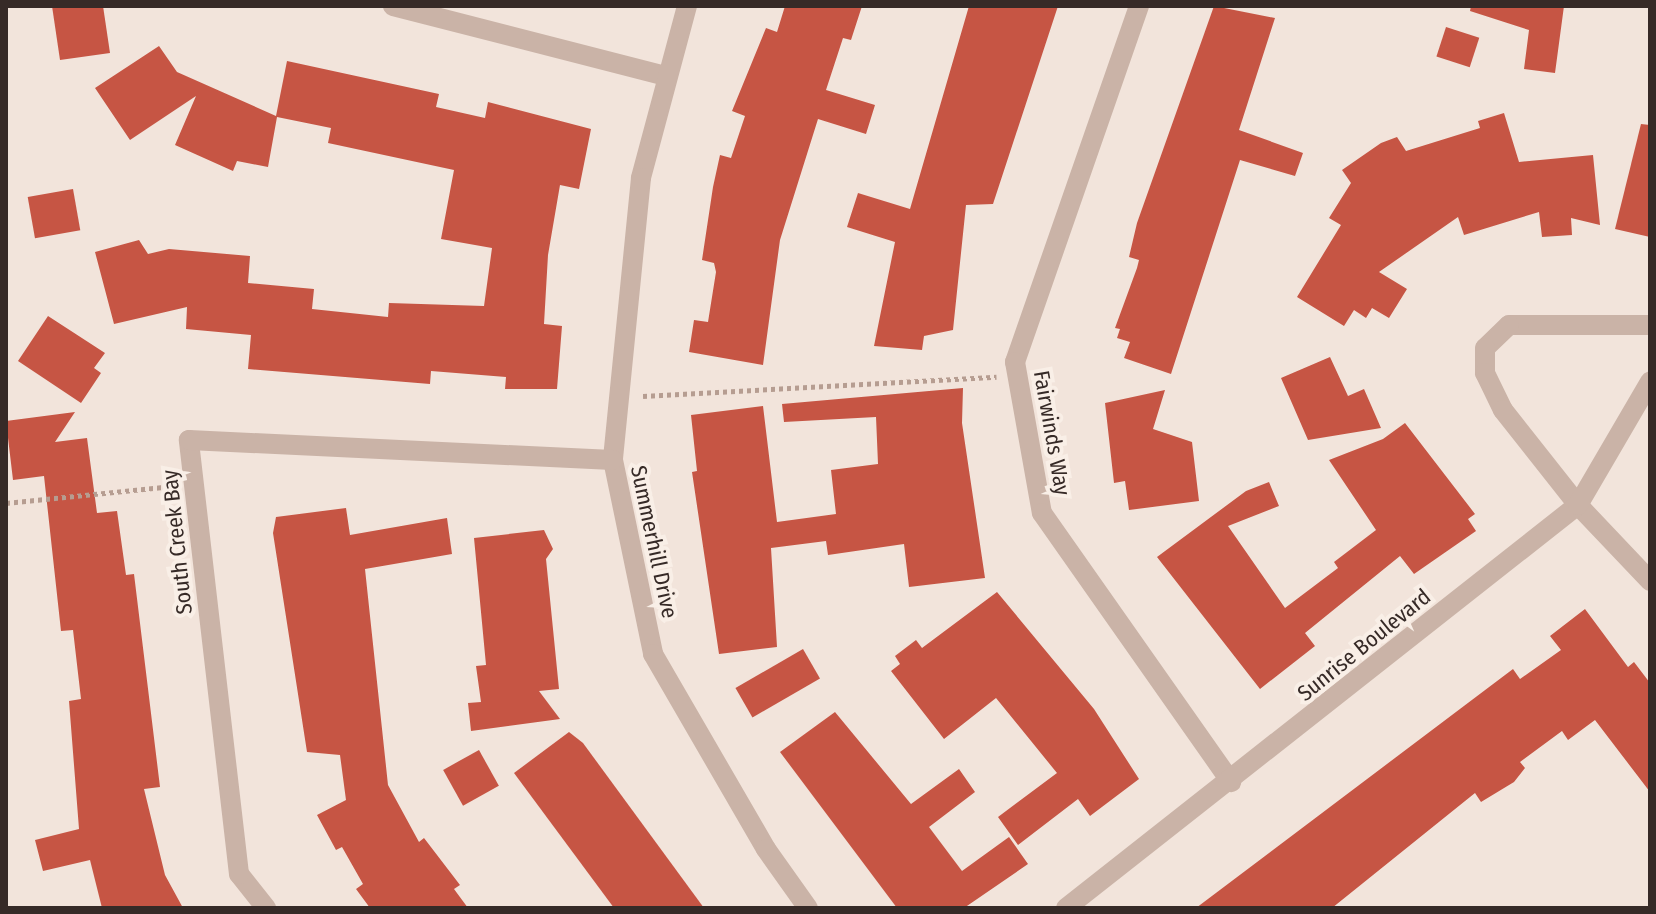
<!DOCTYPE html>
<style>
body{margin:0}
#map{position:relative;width:1656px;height:914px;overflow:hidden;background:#f2e4db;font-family:"Fira Sans Condensed",sans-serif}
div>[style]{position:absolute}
.building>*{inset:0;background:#c65544;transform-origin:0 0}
.path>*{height:5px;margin-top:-2.5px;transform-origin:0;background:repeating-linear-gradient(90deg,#b69d91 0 4px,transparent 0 8px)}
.street>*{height:20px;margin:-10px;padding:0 10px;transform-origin:10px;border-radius:10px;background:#cab3a7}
span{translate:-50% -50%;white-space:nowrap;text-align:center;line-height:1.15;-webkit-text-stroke:8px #f9efe7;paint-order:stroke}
.street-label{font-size:22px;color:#362a27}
.frame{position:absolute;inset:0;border:8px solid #362a27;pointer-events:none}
</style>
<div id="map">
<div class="building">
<i style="clip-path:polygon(52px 6px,103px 6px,110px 53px,60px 60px)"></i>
<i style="clip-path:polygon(785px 6px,862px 6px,851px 40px,843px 38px,826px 90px,875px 105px,866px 134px,818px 119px,780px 240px,763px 365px,689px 352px,694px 320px,708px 322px,716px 272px,714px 263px,702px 260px,713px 187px,720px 155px,731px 158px,745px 116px,732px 111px,766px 28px,777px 32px)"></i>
<i style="clip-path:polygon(969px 6px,1058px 6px,993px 204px,966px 205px,953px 330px,924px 336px,922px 350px,874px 346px,895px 242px,847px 227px,858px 193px,910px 209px)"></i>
<i style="clip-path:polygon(1214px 6px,1275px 18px,1239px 130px,1303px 153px,1295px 176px,1240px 160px,1171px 374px,1124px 358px,1130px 342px,1117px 338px,1120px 329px,1115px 328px,1137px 268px,1139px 260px,1129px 257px,1137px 223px)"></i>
<i style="clip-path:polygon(1471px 6px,1564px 6px,1555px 73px,1524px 69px,1529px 30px,1470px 11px)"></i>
<i style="left:1446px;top:27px;width:35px;height:31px;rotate:18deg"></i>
<i style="clip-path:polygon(159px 46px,177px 72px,276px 116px,287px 61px,439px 94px,436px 107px,485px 118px,488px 102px,591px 129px,579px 189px,560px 185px,548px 255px,544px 324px,562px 326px,557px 389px,505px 389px,506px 377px,431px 371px,430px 384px,248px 369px,251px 335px,186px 329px,187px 307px,114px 324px,95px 252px,139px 240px,148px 254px,169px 249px,250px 256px,248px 283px,314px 289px,312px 309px,388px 317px,389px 303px,484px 306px,492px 248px,441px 239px,454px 170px,328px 143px,331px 128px,277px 117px,268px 167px,237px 161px,233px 171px,175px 145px,196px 96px,130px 140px,95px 88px)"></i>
<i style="clip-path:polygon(1504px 113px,1519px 162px,1593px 155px,1600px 225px,1571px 218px,1572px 235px,1542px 237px,1539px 212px,1464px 235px,1458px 217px,1379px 272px,1407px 289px,1389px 318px,1372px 308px,1366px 318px,1354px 310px,1344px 326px,1297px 297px,1341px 225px,1329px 218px,1351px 183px,1342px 170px,1381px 143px,1397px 137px,1406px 151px,1480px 128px,1478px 121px)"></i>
<i style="clip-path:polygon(1641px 124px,1650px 125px,1650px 237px,1615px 229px)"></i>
<i style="left:73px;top:189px;width:42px;height:46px;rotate:80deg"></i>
<i style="clip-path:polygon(48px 316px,105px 353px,94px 368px,101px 373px,81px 403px,18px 361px)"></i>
<i style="clip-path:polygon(1330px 357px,1348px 396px,1364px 389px,1381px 428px,1308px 440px,1281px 378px)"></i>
<i style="clip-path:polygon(963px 388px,962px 423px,985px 578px,909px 587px,904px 544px,828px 555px,826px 541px,771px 548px,777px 647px,719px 654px,692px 472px,697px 471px,691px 415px,763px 406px,777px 522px,836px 514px,831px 470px,878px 464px,876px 417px,784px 422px,782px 404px)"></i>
<i style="clip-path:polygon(1165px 390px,1153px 429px,1192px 442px,1199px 501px,1129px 510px,1125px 481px,1114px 483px,1105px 403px)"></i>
<i style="clip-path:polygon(75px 412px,55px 442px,87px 438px,97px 513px,117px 511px,126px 575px,134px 574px,160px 787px,144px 789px,165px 875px,183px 908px,102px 908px,90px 860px,43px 871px,35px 840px,79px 829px,69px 701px,81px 699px,73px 630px,61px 631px,44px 476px,13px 480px,6px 421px)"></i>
<i style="clip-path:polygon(1405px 423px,1475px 514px,1468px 519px,1476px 531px,1414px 574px,1400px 556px,1305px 633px,1315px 646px,1260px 689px,1157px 557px,1246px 491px,1269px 482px,1279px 506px,1228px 526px,1285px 608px,1338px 568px,1334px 562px,1376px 530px,1329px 460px,1383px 439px)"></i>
<i style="clip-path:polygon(346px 508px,350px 535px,447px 518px,452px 554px,365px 569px,388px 785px,419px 842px,424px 838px,460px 885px,454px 889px,468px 908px,370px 908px,356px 889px,363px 884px,342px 847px,336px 850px,317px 815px,346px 800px,340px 755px,307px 752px,273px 533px,276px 517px)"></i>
<i style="clip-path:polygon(544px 530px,553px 549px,546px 559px,559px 689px,539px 691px,560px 719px,471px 731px,468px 703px,481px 702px,476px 666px,486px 665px,474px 538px)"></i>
<i style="clip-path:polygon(997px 592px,1094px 709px,1139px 779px,1090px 816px,1078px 799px,1018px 845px,998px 817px,1057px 773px,996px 698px,944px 739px,891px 671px,900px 664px,895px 656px,916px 640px,922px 648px)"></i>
<i style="clip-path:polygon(1585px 609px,1628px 667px,1634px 662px,1650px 683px,1650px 792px,1595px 720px,1568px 740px,1562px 731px,1520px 762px,1525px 768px,1514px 782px,1481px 802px,1475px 793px,1332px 908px,1196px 908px,1513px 669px,1520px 679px,1561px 650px,1550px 636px)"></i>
<i style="left:803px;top:649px;width:34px;height:78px;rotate:60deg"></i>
<i style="clip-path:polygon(835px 712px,911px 804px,959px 769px,975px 792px,929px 827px,962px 871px,1009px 837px,1028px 864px,964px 908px,897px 908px,780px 752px)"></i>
<i style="clip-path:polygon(569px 732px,583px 743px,704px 908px,614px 908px,514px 773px)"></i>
<i style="left:479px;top:750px;width:41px;height:41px;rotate:61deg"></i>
</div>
<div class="path">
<i style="left:643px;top:396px;width:354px;rotate:-3.1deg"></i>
<i style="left:6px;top:503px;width:168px;rotate:-5.8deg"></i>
</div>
<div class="street">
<i style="left:393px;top:6px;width:281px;rotate:14.4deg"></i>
<i style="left:687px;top:6px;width:178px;rotate:105deg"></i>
<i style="left:641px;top:178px;width:283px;rotate:95.7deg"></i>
<i style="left:613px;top:460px;width:198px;rotate:78.3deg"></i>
<i style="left:653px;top:654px;width:225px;rotate:59.9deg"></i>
<i style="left:766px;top:849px;width:72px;rotate:54.6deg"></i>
<i style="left:1139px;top:6px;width:377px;rotate:109.2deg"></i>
<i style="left:1015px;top:362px;width:153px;rotate:79.9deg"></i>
<i style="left:1042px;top:513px;width:329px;rotate:54.9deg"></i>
<i style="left:1650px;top:325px;width:141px;rotate:180deg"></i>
<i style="left:1509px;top:325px;width:33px;rotate:136deg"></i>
<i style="left:1485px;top:348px;width:25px;rotate:90deg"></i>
<i style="left:1485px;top:373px;width:41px;rotate:64.1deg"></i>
<i style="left:1503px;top:410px;width:121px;rotate:51.7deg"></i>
<i style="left:1578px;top:505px;width:105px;rotate:46.5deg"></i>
<i style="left:266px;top:908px;width:43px;rotate:-128.5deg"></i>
<i style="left:239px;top:874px;width:437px;rotate:-96.6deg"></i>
<i style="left:189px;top:440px;width:424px;rotate:2.7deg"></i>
<i style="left:1066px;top:908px;width:652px;rotate:-38.21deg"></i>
<i style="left:1578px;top:505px;width:143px;rotate:-59.7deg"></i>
</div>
<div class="street-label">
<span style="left:1052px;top:433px;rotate:80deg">Fairwinds Way</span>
<span style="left:177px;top:542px;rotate:-96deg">South Creek Bay</span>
<span style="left:654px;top:542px;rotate:78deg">Summerhill Drive</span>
<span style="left:1364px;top:645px;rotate:-39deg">Sunrise Boulevard</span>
</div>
<div class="frame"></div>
</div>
